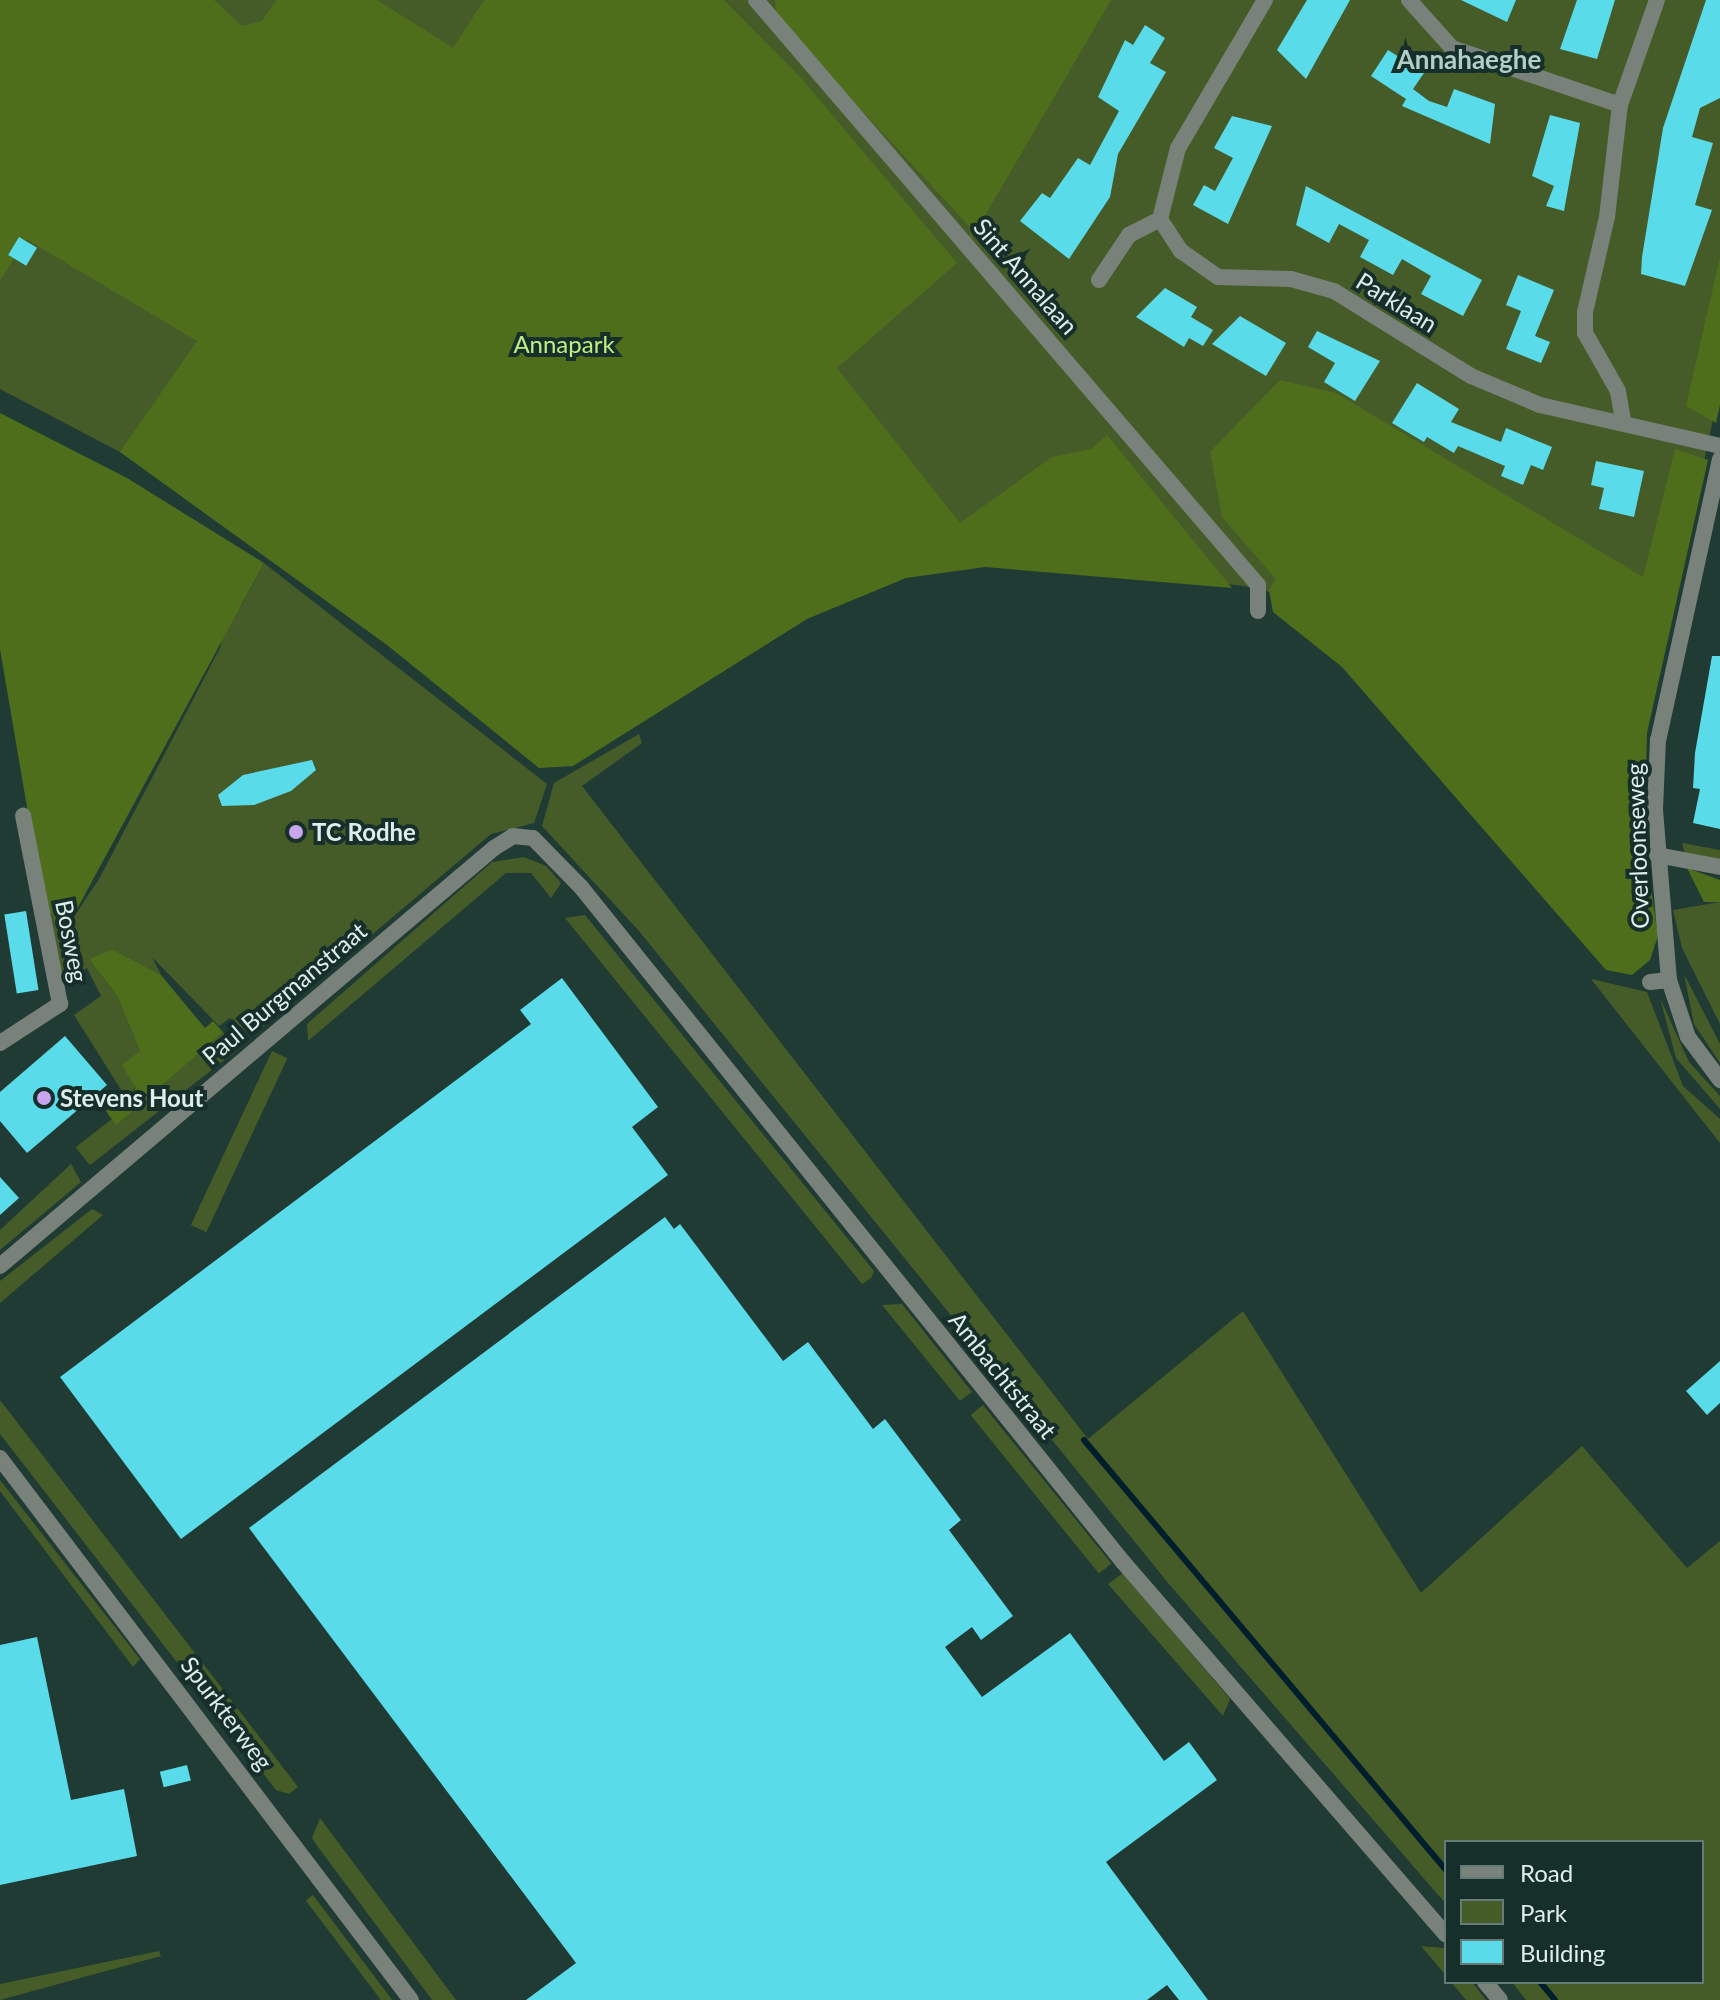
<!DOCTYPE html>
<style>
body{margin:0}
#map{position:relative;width:1720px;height:2000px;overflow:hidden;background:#203a34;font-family:Lato,sans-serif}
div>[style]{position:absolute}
.green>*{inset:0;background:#465c28;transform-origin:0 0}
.forest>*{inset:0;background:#4e6e1c}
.stream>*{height:6px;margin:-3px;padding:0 3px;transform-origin:3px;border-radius:3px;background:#001e2c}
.building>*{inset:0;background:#59dbe9;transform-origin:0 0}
.minor>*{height:16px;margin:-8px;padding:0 8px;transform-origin:8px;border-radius:8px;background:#78817a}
.dots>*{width:22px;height:22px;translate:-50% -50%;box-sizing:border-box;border:4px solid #162f2a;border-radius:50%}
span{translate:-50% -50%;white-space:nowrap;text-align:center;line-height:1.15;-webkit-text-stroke:8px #162f2a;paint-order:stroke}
.street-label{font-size:24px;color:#dfeeea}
.park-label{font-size:24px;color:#c0ee84}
.poi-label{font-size:24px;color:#dfeeea;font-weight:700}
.left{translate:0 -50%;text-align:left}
.neighbourhood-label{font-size:26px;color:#b1cfc7;font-weight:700}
.legend{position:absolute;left:1444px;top:1840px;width:260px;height:144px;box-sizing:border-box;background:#162f2a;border:2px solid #667b77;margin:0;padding:10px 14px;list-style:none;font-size:24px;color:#dfeeea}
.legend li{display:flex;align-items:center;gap:16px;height:40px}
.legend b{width:40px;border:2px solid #667b77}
</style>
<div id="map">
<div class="green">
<i style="clip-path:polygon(0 0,1720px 0,1720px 387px,1641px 752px,1370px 692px,1274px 593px,1244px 586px,120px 452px,0 389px)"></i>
<i style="clip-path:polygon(264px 563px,547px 784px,534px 823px,491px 834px,252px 1036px,230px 1018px,219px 1026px,152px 957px,161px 975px,112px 949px,89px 959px,117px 996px,140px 1051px,136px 1087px,125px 1096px,74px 1015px,101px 996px,87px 968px,63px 984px,50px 913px,69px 924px,99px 879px,220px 648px,231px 602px,241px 606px)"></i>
<i style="clip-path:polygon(639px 734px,642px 743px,582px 786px,1088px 1439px,1243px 1311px,1421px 1593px,1582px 1446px,1687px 1568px,1720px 1541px,1720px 2000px,1526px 2000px,1512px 1982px,1702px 1982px,1702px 1842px,1446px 1842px,1446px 1904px,1169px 1584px,639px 931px,542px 826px,554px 783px)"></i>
<i style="clip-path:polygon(1682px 843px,1720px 850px,1720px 861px,1685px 854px)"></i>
<i style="clip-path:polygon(524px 857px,546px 866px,561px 883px,551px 898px,531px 873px,506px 873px,308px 1041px,307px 1024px,492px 862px)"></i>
<i style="clip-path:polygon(1720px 902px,1720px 1024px,1682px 948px,1673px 910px)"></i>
<i style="clip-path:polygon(585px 915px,874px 1271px,871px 1278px,862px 1284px,565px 918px)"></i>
<i style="clip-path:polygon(1684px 974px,1720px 1044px,1720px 1063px,1694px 1024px)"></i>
<i style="clip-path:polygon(1591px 979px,1647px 992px,1683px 1086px,1720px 1119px,1720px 1143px)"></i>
<i style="clip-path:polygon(1660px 998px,1689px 1062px,1720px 1096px,1720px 1109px,1676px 1058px)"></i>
<i style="left:223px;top:1032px;width:23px;height:187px;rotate:52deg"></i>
<i style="left:272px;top:1051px;width:17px;height:192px;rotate:25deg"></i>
<i style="clip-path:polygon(71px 1164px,81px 1182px,0 1250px,0 1230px)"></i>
<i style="clip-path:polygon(92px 1209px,103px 1215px,0 1303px,0 1281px)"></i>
<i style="clip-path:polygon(902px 1304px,972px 1392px,960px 1401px,882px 1305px)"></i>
<i style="clip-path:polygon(0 1400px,298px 1787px,289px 1794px,276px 1790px,0 1434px)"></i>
<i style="left:983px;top:1405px;width:204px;height:16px;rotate:51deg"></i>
<i style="clip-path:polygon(0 1480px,140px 1659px,133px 1667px,0 1491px)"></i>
<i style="clip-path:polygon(1123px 1573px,1230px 1699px,1223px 1716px,1108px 1584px)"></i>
<i style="clip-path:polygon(320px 1818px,456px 2000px,432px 2000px,318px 1847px,312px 1838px)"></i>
<i style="left:313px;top:1895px;width:131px;height:9px;rotate:53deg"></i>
<i style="clip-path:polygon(1421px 1946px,1444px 1948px,1446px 1976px,1443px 1972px)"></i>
<i style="clip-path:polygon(159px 1951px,161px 1956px,0 2000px,0 1984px)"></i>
<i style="clip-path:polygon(1451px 1982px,1472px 1982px,1486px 2000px,1466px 2000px)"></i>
</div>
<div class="forest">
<i style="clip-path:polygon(0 0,214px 0,242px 26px,262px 21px,276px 0,377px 0,453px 48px,484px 0,724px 0,801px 78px,957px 263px,837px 368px,960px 523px,1052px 457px,1091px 449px,1107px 435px,1232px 588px,985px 567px,906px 578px,807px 619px,573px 766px,539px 768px,387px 645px,120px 452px,197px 341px,26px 239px,0 281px)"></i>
<i style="clip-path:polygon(775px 0,1111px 0,970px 241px,970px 227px,777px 19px)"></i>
<i style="clip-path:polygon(1720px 257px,1720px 405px,1716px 423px,1686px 406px)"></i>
<i style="clip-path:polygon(1280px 380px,1336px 393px,1643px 577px,1675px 449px,1708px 460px,1647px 733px,1644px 841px,1658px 936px,1650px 960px,1632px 975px,1606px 970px,1342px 667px,1273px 612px,1269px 590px,1276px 579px,1222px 517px,1210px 452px)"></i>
<i style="clip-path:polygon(0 413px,127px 478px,264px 563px,69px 924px,50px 913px,42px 895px,0 649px)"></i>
<i style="clip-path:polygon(1687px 868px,1720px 880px,1720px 902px,1704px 902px)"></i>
<i style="clip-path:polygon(112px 949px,161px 975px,205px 1028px,213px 1021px,223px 1032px,116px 1125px,106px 1111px,136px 1088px,122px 1065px,140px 1051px,117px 996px,89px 959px)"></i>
</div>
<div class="stream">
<i style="left:1084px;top:1440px;width:562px;rotate:49.91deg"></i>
<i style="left:1540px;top:1982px;width:23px;rotate:50deg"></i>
</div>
<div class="building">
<i style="clip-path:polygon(1307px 0,1350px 0,1306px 79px,1277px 50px)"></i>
<i style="clip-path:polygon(1461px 0,1516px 0,1507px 22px)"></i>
<i style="clip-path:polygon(1577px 0,1615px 0,1597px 59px,1560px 49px)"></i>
<i style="clip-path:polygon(1706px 0,1720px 0,1720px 98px,1700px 108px,1692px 137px,1713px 143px,1695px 205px,1712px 210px,1685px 286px,1641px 274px,1642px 257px,1663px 128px)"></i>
<i style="clip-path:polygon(1145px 25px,1165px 38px,1150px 63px,1166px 72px,1118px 154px,1110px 197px,1069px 259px,1020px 221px,1042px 193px,1050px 198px,1078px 158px,1090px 165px,1119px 111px,1098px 97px,1125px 40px,1133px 45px)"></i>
<i style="clip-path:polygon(1388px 50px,1424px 73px,1413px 89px,1429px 101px,1447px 107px,1454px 89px,1495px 104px,1490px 144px,1402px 106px,1406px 99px,1371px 76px)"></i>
<i style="clip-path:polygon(1550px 115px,1580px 123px,1564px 211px,1546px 206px,1554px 186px,1532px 176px)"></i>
<i style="clip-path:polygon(1232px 116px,1272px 126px,1228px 224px,1193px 205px,1204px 185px,1215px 191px,1233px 158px,1214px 148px)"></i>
<i style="clip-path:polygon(1306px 186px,1482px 280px,1463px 316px,1421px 294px,1431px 276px,1402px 259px,1393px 275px,1360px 257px,1369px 240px,1339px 224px,1329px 243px,1296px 225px)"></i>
<i style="left:19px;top:237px;width:21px;height:21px;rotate:31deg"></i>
<i style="clip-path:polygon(1518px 275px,1554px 290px,1535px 336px,1550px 342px,1541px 363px,1506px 349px,1521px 311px,1506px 305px)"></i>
<i style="clip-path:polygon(1165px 288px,1197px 307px,1191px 317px,1213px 330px,1203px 346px,1189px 338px,1184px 347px,1136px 317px)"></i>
<i style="clip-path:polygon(1240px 316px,1286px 343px,1266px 376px,1212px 344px)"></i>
<i style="clip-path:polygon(1317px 331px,1380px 361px,1355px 401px,1324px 382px,1335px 363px,1308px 347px)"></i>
<i style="clip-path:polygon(1417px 383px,1459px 409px,1451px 422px,1501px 442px,1506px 428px,1552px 447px,1543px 470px,1531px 465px,1523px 485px,1501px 476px,1505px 466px,1458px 446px,1454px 453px,1427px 437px,1424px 442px,1392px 423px)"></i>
<i style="clip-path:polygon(1596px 461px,1644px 471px,1634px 517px,1599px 509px,1604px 488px,1591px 485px)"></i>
<i style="clip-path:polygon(1712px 656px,1720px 656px,1720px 829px,1693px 823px,1700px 789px,1693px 788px,1695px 753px)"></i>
<i style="clip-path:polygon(312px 760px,316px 770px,291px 791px,254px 805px,222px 806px,218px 795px,243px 775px)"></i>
<i style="left:26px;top:911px;width:80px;height:22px;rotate:81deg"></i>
<i style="clip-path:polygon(562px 978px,658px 1107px,632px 1127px,668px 1175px,181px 1539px,60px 1377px,531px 1024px,520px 1010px)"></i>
<i style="clip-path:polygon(65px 1036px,107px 1085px,27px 1153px,0 1121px,0 1092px)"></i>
<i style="clip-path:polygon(0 1177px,19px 1198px,0 1215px)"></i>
<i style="clip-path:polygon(665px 1217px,674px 1229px,680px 1224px,783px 1361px,808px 1342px,873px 1429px,885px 1419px,961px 1520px,949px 1530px,1013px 1616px,981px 1640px,972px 1627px,945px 1647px,982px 1697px,1070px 1633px,1164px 1761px,1189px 1742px,1217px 1780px,1106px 1862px,1208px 2000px,1179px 2000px,1167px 1985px,1147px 2000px,526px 2000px,576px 1963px,249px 1528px)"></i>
<i style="clip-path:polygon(1720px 1361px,1720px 1403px,1707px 1415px,1686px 1391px)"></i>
<i style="clip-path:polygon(37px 1637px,71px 1800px,124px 1789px,137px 1856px,0 1885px,0 1645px)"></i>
<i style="left:187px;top:1765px;width:16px;height:28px;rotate:76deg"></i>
</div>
<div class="minor">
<i style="left:756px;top:0;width:771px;rotate:49.37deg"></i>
<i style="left:1258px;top:585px;width:26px;rotate:90deg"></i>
<i style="left:1265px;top:0;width:172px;rotate:120.4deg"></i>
<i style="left:1178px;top:148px;width:73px;rotate:104.2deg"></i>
<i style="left:1160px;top:219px;width:38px;rotate:57deg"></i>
<i style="left:1181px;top:251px;width:45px;rotate:35.1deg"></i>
<i style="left:1218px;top:277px;width:73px;rotate:1.6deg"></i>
<i style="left:1291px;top:279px;width:45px;rotate:15.6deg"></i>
<i style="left:1334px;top:291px;width:161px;rotate:31.8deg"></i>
<i style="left:1471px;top:376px;width:75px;rotate:22.8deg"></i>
<i style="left:1540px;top:405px;width:185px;rotate:12.8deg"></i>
<i style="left:1409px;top:0;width:64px;rotate:48.1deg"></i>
<i style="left:1452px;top:48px;width:177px;rotate:18.7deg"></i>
<i style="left:1099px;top:280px;width:54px;rotate:-56.3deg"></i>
<i style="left:1129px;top:235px;width:35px;rotate:-27deg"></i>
<i style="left:1623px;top:420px;width:29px;rotate:-100deg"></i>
<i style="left:1618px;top:391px;width:67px;rotate:-119.6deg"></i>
<i style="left:1585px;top:333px;width:21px;rotate:-90deg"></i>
<i style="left:1585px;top:312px;width:98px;rotate:-77deg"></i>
<i style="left:1607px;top:217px;width:113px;rotate:-83.4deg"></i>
<i style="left:1620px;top:105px;width:111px;rotate:-70.6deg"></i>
<i style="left:1720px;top:459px;width:288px;rotate:102.4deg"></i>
<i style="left:1658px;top:740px;width:70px;rotate:92.5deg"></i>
<i style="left:1655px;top:810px;width:171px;rotate:85.3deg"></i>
<i style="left:1669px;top:980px;width:60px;rotate:71.6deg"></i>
<i style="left:1688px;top:1037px;width:54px;rotate:53.3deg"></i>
<i style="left:1657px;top:855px;width:64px;rotate:10.8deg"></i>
<i style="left:1650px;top:982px;width:19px;rotate:-6deg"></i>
<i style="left:0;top:1043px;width:72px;rotate:-33deg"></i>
<i style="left:60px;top:1004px;width:192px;rotate:-101.1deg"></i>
<i style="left:0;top:1266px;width:647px;rotate:-40.24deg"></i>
<i style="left:494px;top:848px;width:22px;rotate:-32deg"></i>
<i style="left:513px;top:836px;width:20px;rotate:6deg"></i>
<i style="left:533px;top:838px;width:69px;rotate:45.6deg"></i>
<i style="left:581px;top:887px;width:866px;rotate:51.24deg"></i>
<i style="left:1123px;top:1562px;width:493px;rotate:49.1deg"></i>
<i style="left:0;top:1458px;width:680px;rotate:52.83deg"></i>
<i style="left:1485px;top:1982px;width:23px;rotate:50deg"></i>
</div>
<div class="dots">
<i style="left:296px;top:832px;background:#c9a5ee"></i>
<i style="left:44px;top:1098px;background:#c9a5ee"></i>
</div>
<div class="street-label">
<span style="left:1026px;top:276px;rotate:49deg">Sint Annalaan</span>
<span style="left:1397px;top:302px;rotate:32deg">Parklaan</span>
<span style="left:1637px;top:846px;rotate:-92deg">Overloonseweg</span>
<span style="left:72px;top:941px;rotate:79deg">Bosweg</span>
<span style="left:284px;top:993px;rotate:-40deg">Paul Burgmanstraat</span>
<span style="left:1003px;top:1375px;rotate:51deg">Ambachtstraat</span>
<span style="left:227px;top:1713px;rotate:53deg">Spurkterweg</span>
</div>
<div class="park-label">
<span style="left:564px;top:344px">Annapark</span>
</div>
<div class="poi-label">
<span class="left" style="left:312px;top:832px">TC Rodhe</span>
<span class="left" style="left:60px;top:1098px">Stevens Hout</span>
</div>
<div class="neighbourhood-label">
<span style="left:1469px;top:60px">Annahaeghe</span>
</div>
<ul class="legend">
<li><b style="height:10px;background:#78817a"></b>Road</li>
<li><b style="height:22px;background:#465c28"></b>Park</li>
<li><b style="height:22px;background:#59dbe9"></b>Building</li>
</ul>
</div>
